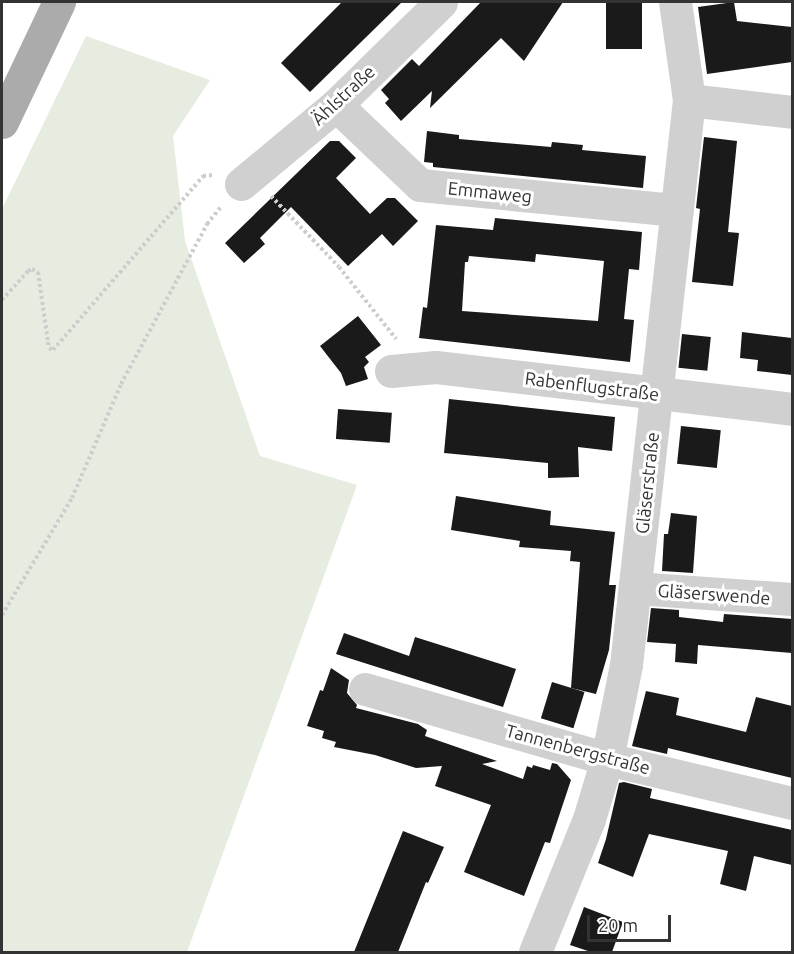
<!DOCTYPE html>
<meta charset="utf-8">
<style>
body{margin:0}
#map{position:relative;width:794px;height:954px;overflow:hidden;background:#fff;font-family:Ubuntu,sans-serif}
div>[style]{position:absolute}
.green>*{inset:0;background:#e6ecdf}
.building>*{inset:0;background:#1a1a1a;transform-origin:0 0}
.path>*{height:4px;margin-top:-2px;transform-origin:0;background:repeating-linear-gradient(90deg,#cdcdcd 0 3px,transparent 0 6px)}
.minor>*{height:33px;margin:-16.5px;padding:0 16.5px;transform-origin:16.5px;border-radius:16.5px;background:#d0d0d0}
.major>*{height:33px;margin:-16.5px;padding:0 16.5px;transform-origin:16.5px;border-radius:16.5px;background:#ababab}
span{translate:-50% -50%;white-space:nowrap;text-align:center;line-height:1.15;-webkit-text-stroke:6px #fff;paint-order:stroke}
.street-label{font-size:18px;color:#333}
.frame{position:absolute;inset:0;border:3px solid #333;pointer-events:none}
.scale{position:absolute;left:587px;top:915px;width:84px;height:27px;box-sizing:border-box;border:3px solid #333;border-top:0;padding-left:8px;font-size:18px;line-height:21px;white-space:nowrap;color:#333;-webkit-text-stroke:4px #fff;paint-order:stroke}
</style>
<div id="map">
<div class="green">
<i style="clip-path:polygon(86px 36px,210px 80px,173px 136px,185px 241px,260px 456px,357px 485px,187px 952px,2px 952px,2px 209px)"></i>
</div>
<div class="building">
<i style="clip-path:polygon(342px 2px,402px 2px,310px 92px,281px 63px)"></i>
<i style="clip-path:polygon(481px 2px,563px 2px,524px 61px,501px 38px,430px 108px,432px 91px,401px 121px,385px 103px,389px 99px,381px 90px,412px 59px,419px 66px)"></i>
<i style="left:606px;top:2px;width:36px;height:47px"></i>
<i style="clip-path:polygon(734px 2px,737px 21px,792px 27px,792px 62px,707px 74px,698px 7px)"></i>
<i style="clip-path:polygon(427px 131px,459px 135px,459px 139px,551px 147px,552px 142px,583px 145px,582px 150px,646px 156px,643px 188px,433px 167px,433px 163px,424px 162px)"></i>
<i style="clip-path:polygon(704px 137px,737px 141px,728px 232px,739px 233px,733px 286px,692px 282px,700px 209px,696px 208px)"></i>
<i style="clip-path:polygon(330px 141px,339px 141px,356px 158px,336px 178px,370px 214px,387px 198px,395px 198px,418px 221px,393px 246px,382px 234px,348px 266px,291px 207px,260px 238px,265px 244px,244px 263px,225px 243px)"></i>
<i style="clip-path:polygon(evenodd,495px 218px,642px 232px,639px 270px,629px 269px,624px 319px,634px 320px,630px 362px,419px 338px,423px 307px,427px 308px,436px 225px,493px 230px,495px 218px,536px 254px,604px 261px,598px 321px,462px 311px,465px 262px,468px 262px,469px 256px,535px 262px,536px 254px)"></i>
<i style="clip-path:polygon(358px 316px,381px 345px,365px 357px,369px 362px,364px 367px,368px 379px,346px 386px,341px 373px,320px 346px)"></i>
<i style="clip-path:polygon(742px 332px,792px 338px,792px 375px,757px 371px,758px 360px,740px 358px)"></i>
<i style="left:682px;top:334px;width:29px;height:34px;rotate:6deg"></i>
<i style="clip-path:polygon(449px 399px,615px 417px,612px 451px,578px 447px,579px 477px,548px 478px,548px 463px,444px 453px)"></i>
<i style="left:338px;top:409px;width:54px;height:30px;rotate:4deg"></i>
<i style="left:681px;top:426px;width:40px;height:38px;rotate:6deg"></i>
<i style="clip-path:polygon(456px 496px,551px 511px,550px 525px,615px 532px,609px 585px,616px 585px,609px 650px,596px 694px,571px 688px,580px 562px,570px 561px,571px 551px,519px 547px,520px 541px,451px 530px)"></i>
<i style="clip-path:polygon(671px 513px,697px 516px,693px 573px,662px 571px,664px 534px,668px 534px)"></i>
<i style="clip-path:polygon(651px 608px,679px 610px,679px 617px,723px 622px,724px 614px,792px 619px,792px 653px,698px 645px,697px 664px,675px 662px,676px 644px,647px 642px)"></i>
<i style="clip-path:polygon(344px 633px,409px 656px,415px 637px,516px 669px,503px 707px,336px 654px)"></i>
<i style="clip-path:polygon(331px 668px,349px 680px,347px 693px,357px 705px,356px 708px,418px 724px,427px 730px,425px 736px,497px 761px,482px 764px,523px 779px,527px 766px,532px 768px,533px 765px,550px 770px,552px 763px,557px 764px,571px 780px,550px 843px,545px 842px,524px 896px,464px 872px,491px 805px,435px 786px,442px 766px,416px 768px,375px 755px,334px 747px,336px 742px,322px 738px,324px 731px,307px 726px,320px 690px,323px 691px)"></i>
<i style="left:552px;top:682px;width:34px;height:38px;rotate:17deg"></i>
<i style="clip-path:polygon(646px 691px,679px 698px,676px 715px,746px 732px,756px 697px,792px 706px,792px 778px,668px 748px,667px 754px,632px 746px)"></i>
<i style="clip-path:polygon(624px 782px,652px 789px,650px 798px,792px 830px,792px 865px,754px 856px,746px 891px,720px 884px,728px 851px,649px 834px,633px 877px,598px 863px,606px 839px,619px 783px)"></i>
<i style="clip-path:polygon(403px 831px,444px 847px,428px 883px,426px 882px,398px 952px,354px 952px)"></i>
<i style="clip-path:polygon(584px 907px,623px 922px,612px 952px,591px 952px,570px 945px)"></i>
</div>
<div class="path">
<i style="left:271px;top:196px;width:98px;rotate:46.2deg"></i>
<i style="left:339px;top:267px;width:92px;rotate:51.6deg"></i>
<i style="left:2px;top:300px;width:39px;rotate:-48deg"></i>
<i style="left:28px;top:271px;width:4px;rotate:-27deg"></i>
<i style="left:32px;top:269px;width:7px;rotate:27deg"></i>
<i style="left:38px;top:272px;width:71px;rotate:81.9deg"></i>
<i style="left:48px;top:342px;width:6px;rotate:81deg"></i>
<i style="left:49px;top:348px;width:4px;rotate:27deg"></i>
<i style="left:53px;top:350px;width:230px;rotate:-49.2deg"></i>
<i style="left:203px;top:176px;width:10px;rotate:-6deg"></i>
<i style="left:2px;top:615px;width:136px;rotate:-59.1deg"></i>
<i style="left:72px;top:498px;width:124px;rotate:-66.7deg"></i>
<i style="left:121px;top:384px;width:182px;rotate:-61.7deg"></i>
<i style="left:207px;top:224px;width:22px;rotate:-51deg"></i>
</div>
<div class="minor">
<i style="left:689px;top:100px;width:104px;rotate:6.6deg"></i>
<i style="left:336px;top:105px;width:116px;rotate:43.6deg"></i>
<i style="left:420px;top:185px;width:258px;rotate:5.6deg"></i>
<i style="left:241px;top:184px;width:124px;rotate:-39.7deg"></i>
<i style="left:336px;top:105px;width:147px;rotate:-44.4deg"></i>
<i style="left:391px;top:371px;width:45px;rotate:-5.1deg"></i>
<i style="left:436px;top:367px;width:358px;rotate:6.7deg"></i>
<i style="left:635px;top:588px;width:157px;rotate:4deg"></i>
<i style="left:365px;top:689px;width:252px;rotate:16.1deg"></i>
<i style="left:607px;top:759px;width:190px;rotate:13.4deg"></i>
<i style="left:535px;top:952px;width:144px;rotate:-67.9deg"></i>
<i style="left:589px;top:819px;width:63px;rotate:-73.3deg"></i>
<i style="left:607px;top:759px;width:96px;rotate:-78.6deg"></i>
<i style="left:626px;top:665px;width:569px;rotate:-83.64deg"></i>
<i style="left:689px;top:100px;width:99px;rotate:-98.1deg"></i>
</div>
<div class="major">
<i style="left:2px;top:122px;width:133px;rotate:-64.6deg"></i>
</div>
<div class="street-label">
<span style="left:343px;top:95px;rotate:-43deg">Ählstraße</span>
<span style="left:490px;top:192px;rotate:6deg">Emmaweg</span>
<span style="left:592px;top:386px;rotate:7deg">Rabenflugstraße</span>
<span style="left:647px;top:483px;rotate:-84deg">Gläserstraße</span>
<span style="left:714px;top:594px;rotate:4deg">Gläserswende</span>
<span style="left:578px;top:749px;rotate:15deg">Tannenbergstraße</span>
</div>
<div class="frame"></div>
<div class="scale">20 m</div>
</div>
